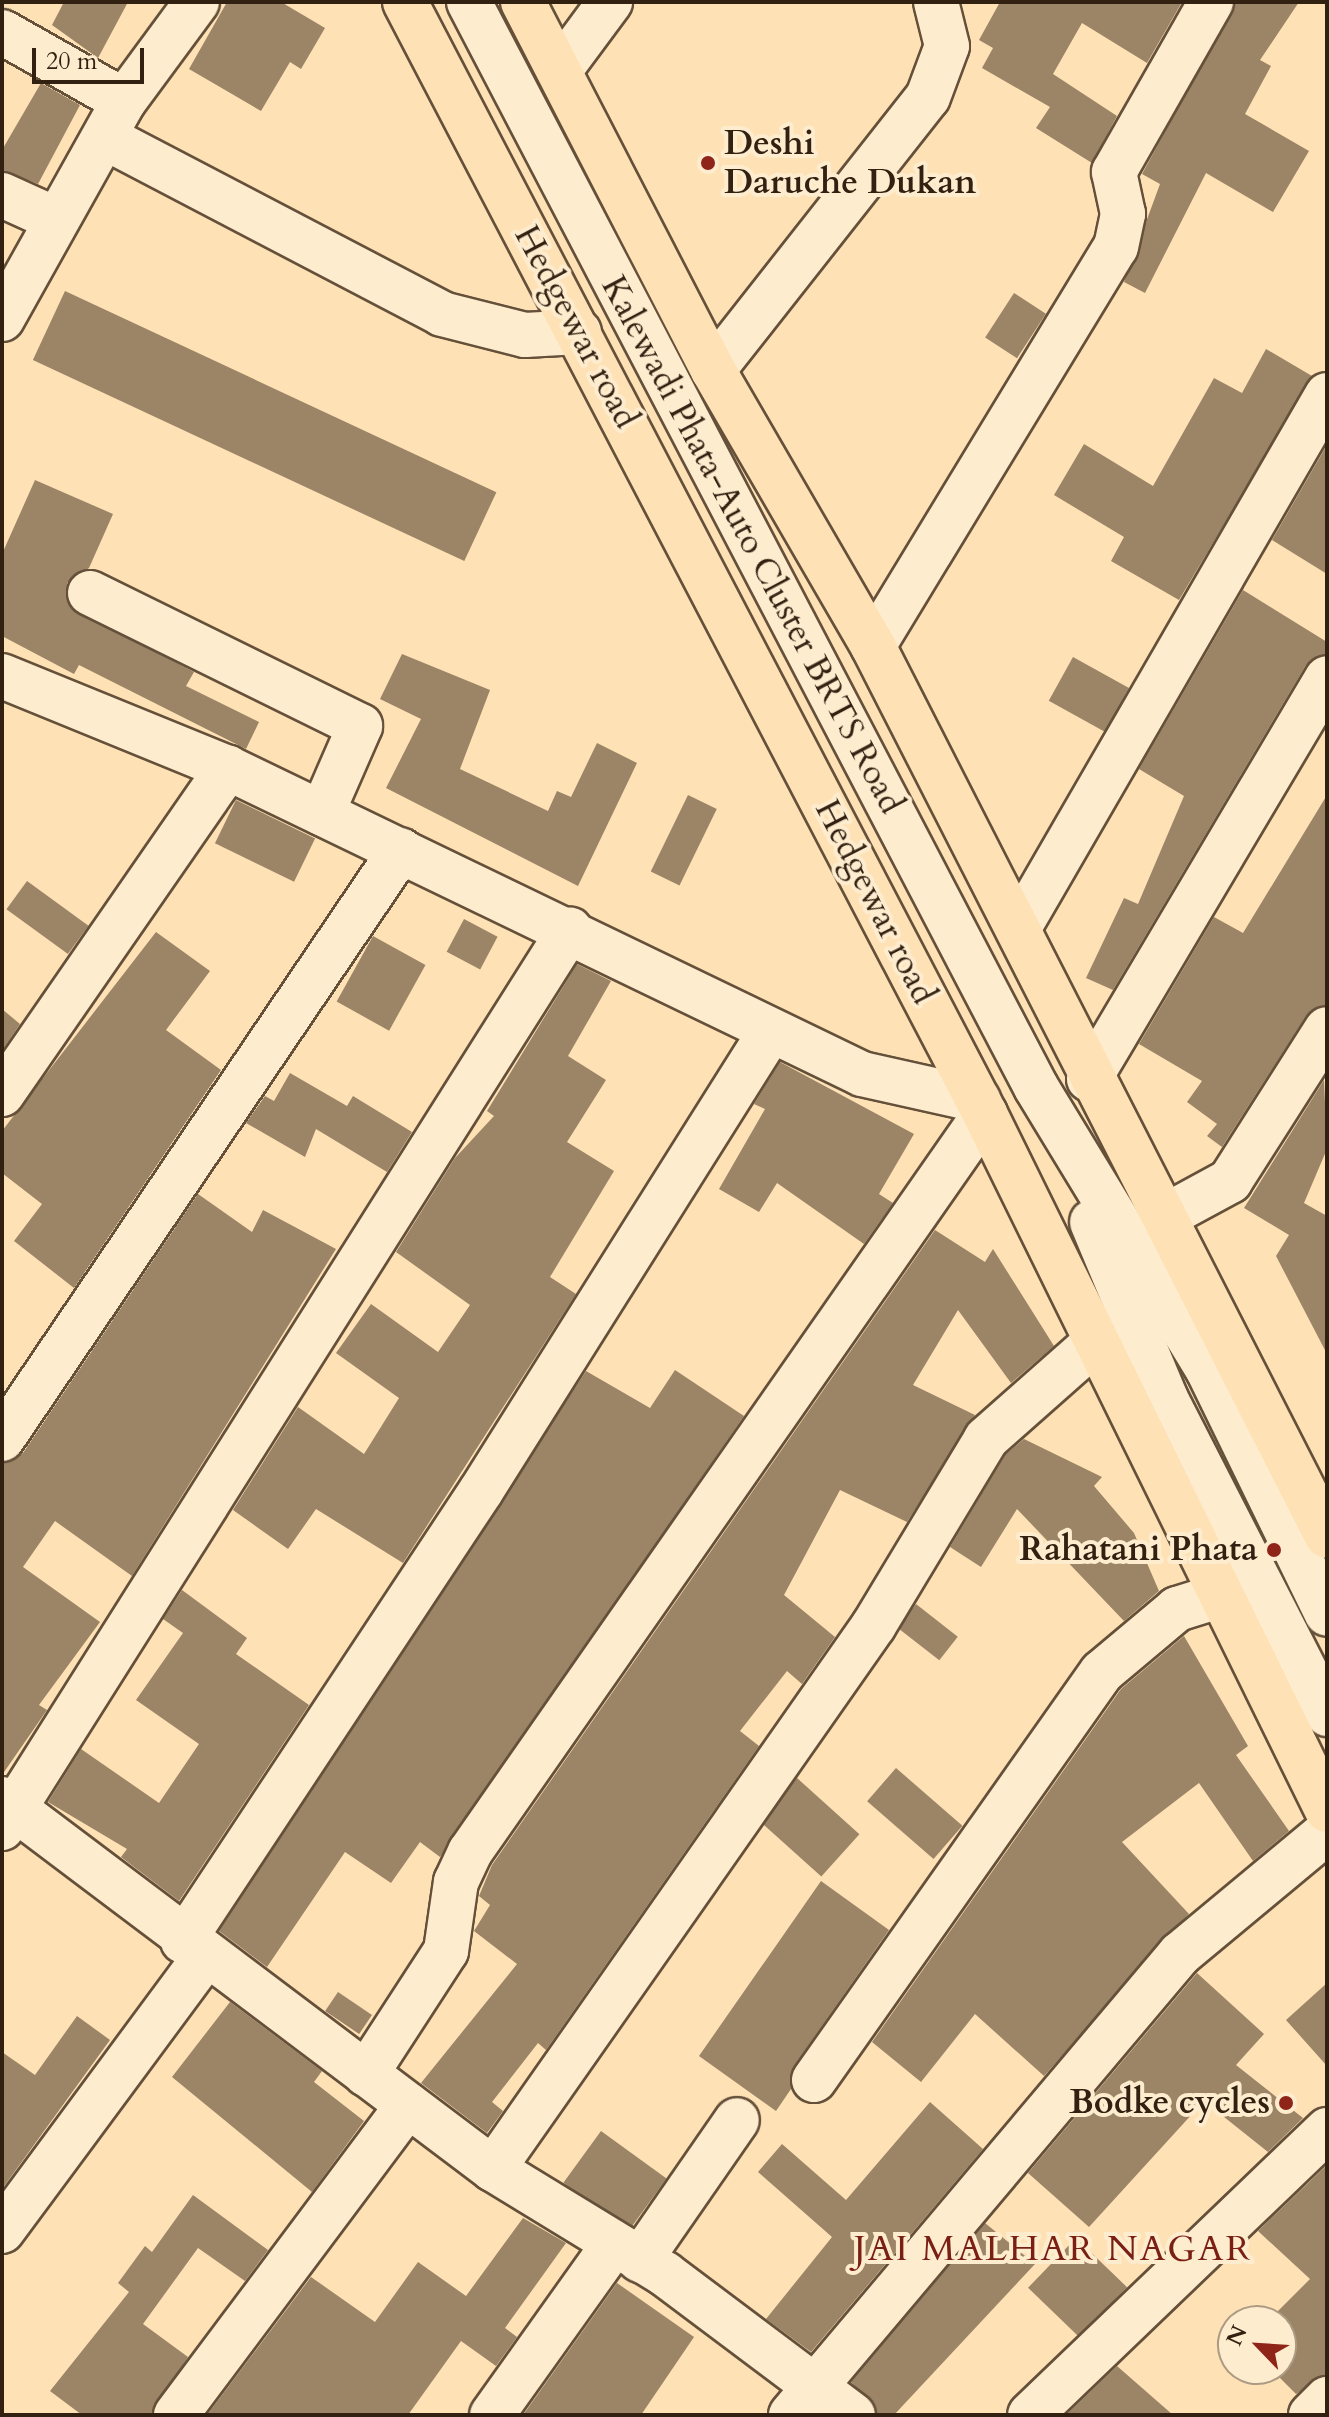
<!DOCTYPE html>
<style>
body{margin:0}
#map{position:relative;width:1329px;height:2417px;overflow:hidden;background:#fee1b5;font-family:Cardo,serif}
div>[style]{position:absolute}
.building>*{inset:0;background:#9c8466;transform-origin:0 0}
.roads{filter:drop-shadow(2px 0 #65503a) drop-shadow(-2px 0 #65503a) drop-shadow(0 2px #65503a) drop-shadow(0 -2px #65503a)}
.minor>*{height:44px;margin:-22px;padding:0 22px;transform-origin:22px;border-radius:22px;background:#feeccf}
.major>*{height:44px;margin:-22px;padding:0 22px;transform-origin:22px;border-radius:22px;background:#fee1b5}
.dots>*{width:22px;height:22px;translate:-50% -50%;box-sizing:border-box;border:4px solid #feeccf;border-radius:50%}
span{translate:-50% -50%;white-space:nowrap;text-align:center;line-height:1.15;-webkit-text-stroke:8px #feeccf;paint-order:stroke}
.poi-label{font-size:34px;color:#322011;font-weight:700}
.left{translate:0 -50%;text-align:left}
.right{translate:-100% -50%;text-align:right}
.street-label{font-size:34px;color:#322011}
.neighbourhood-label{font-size:36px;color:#7a1f14;letter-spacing:2px}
.frame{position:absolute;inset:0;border:4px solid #322011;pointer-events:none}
.north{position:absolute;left:1217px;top:2305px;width:80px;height:80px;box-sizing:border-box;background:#feeccf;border:2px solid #ac9a83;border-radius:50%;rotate:295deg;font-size:22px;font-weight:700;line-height:32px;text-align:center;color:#322011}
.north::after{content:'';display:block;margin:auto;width:28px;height:36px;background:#8f2418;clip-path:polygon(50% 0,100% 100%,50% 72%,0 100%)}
.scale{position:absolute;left:32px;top:48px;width:112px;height:36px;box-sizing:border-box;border:4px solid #322011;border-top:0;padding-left:10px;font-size:24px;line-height:28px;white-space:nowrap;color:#322011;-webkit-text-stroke:6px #feeccf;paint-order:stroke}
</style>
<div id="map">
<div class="building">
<i style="clip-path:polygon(64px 2px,128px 2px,98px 58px,52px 25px)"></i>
<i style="clip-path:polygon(227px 2px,281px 2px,325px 28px,301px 69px,290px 62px,261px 111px,189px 69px)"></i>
<i style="clip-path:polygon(1000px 2px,1182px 2px,1147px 63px,1082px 23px,1053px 74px,1117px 116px,1092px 163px,1036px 128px,1050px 107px,982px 68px,993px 48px,979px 40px)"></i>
<i style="clip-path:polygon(1236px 2px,1299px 2px,1260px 60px,1271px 66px,1245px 114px,1309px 151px,1273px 212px,1206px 173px,1145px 293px,1124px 282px,1160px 184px,1142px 174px)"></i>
<i style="clip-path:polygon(41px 83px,80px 105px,38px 184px,2px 170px,2px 150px)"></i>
<i style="left:65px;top:291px;width:476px;height:76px;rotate:25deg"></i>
<i style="left:1014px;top:293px;width:38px;height:53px;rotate:33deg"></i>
<i style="clip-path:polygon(1266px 349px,1312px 376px,1179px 600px,1111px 561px,1124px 537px,1054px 495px,1084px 444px,1153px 486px,1214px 378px,1242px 393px)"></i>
<i style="clip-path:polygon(1327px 445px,1327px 574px,1272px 540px)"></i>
<i style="clip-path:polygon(35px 480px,113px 514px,89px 568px,67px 583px,70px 607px,194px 672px,186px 686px,259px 722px,246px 749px,79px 665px,74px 674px,2px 636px,2px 554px)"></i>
<i style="clip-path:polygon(1243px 590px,1327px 642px,1327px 653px,1306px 665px,1113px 990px,1086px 978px,1124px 898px,1138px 904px,1184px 796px,1139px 769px)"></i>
<i style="clip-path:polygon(402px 654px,490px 690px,460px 769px,548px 811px,557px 791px,571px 797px,597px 743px,637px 763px,578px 886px,386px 788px,421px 719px,380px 699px)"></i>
<i style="left:1073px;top:657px;width:64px;height:50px;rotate:29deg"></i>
<i style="left:688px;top:795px;width:32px;height:85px;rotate:26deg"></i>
<i style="clip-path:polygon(1327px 795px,1327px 1004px,1306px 1016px,1222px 1147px,1207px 1136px,1217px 1124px,1187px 1102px,1202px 1081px,1139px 1044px,1214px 917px,1243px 933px)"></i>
<i style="left:236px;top:800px;width:88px;height:48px;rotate:26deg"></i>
<i style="left:27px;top:881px;width:76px;height:35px;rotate:36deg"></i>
<i style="left:464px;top:919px;width:38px;height:37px;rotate:28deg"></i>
<i style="clip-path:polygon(156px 932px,210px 971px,166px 1030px,221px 1070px,74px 1288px,14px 1241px,42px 1204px,2px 1173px,2px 1131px)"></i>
<i style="left:373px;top:936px;width:60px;height:75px;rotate:29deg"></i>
<i style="clip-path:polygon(577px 964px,611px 981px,568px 1056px,606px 1080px,567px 1142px,614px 1171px,550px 1277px,576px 1294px,403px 1563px,316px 1509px,288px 1549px,233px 1510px,298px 1407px,364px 1454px,399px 1398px,336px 1353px,371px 1304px,438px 1352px,470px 1305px,396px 1252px,455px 1158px,494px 1116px,487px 1111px)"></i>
<i style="clip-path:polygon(2px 1009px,20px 1024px,4px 1048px,2px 1046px)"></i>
<i style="clip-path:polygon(780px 1062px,914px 1134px,879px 1194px,893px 1203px,864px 1244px,777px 1183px,759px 1212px,719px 1189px,765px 1109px,754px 1104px)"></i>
<i style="clip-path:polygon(290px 1073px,347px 1106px,353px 1096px,412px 1132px,387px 1172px,316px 1129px,305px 1157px,246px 1123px,265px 1096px,274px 1101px)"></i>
<i style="clip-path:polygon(1324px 1080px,1327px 1149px,1304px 1203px,1327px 1216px,1327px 1354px,1276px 1256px,1289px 1235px,1244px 1208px)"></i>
<i style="clip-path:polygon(198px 1194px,252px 1232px,263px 1210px,336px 1249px,132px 1576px,55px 1521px,23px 1567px,100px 1622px,39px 1705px,47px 1710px,2px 1775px,2px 1464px,23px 1453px)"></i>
<i style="clip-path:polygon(935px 1230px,985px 1262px,993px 1249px,1054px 1346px,1011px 1383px,958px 1310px,913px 1385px,975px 1415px,907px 1522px,840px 1490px,784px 1595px,835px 1637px,802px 1684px,787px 1671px,740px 1731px,759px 1746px,546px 2050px,538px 2043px,492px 2102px,503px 2111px,487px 2133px,421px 2083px,517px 1964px,474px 1931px,490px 1905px,479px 1896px,492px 1865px)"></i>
<i style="clip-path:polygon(675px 1370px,744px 1416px,440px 1857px,420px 1842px,391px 1883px,345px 1852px,267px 1967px,219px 1931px,586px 1371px,650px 1408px)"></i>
<i style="clip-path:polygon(1024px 1439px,1102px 1477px,1094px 1486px,1134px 1533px,1159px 1591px,1124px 1621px,1017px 1509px,981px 1567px,950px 1547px,1005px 1455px)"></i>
<i style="clip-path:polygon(182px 1590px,247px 1638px,236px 1654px,309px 1705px,179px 1901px,121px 1857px,127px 1849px,48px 1802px,81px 1749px,159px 1803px,199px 1744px,136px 1700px,183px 1633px,163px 1619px)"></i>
<i style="left:916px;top:1604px;width:53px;height:30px;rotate:38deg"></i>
<i style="clip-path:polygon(1184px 1636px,1248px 1746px,1236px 1755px,1289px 1831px,1253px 1861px,1199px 1783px,1122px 1842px,1189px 1914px,1044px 2076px,975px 2014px,921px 2082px,872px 2042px,1121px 1689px)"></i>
<i style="left:896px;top:1768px;width:88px;height:44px;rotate:41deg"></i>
<i style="left:797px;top:1778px;width:84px;height:57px;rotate:42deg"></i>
<i style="clip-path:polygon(821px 1881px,889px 1930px,794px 2066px,791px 2089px,776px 2111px,699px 2056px)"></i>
<i style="clip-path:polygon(1197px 1973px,1264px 2034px,1236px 2065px,1303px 2118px,1268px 2152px,1204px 2101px,1089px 2227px,1028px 2173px)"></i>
<i style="clip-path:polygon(1327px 1983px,1327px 2066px,1286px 2020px)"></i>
<i style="left:338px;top:1992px;width:41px;height:23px;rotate:34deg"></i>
<i style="clip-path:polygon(230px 2002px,322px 2071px,314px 2082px,364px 2121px,312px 2192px,172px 2077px)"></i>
<i style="clip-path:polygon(77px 2016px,110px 2040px,2px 2189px,2px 2052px,35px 2075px)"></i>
<i style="clip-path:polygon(930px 2102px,983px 2149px,811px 2352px,766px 2319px,832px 2237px,758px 2172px,782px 2144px,846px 2200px)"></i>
<i style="left:601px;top:2131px;width:81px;height:64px;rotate:36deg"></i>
<i style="clip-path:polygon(1327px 2165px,1327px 2374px,1296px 2394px,1271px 2369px,1281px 2369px,1281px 2321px,1268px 2321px,1310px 2279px,1258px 2231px)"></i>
<i style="clip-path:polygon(193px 2195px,268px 2250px,245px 2281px,198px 2248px,143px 2324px,188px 2357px,152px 2415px,82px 2415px,50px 2391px,129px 2292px,118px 2283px,145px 2246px,152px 2252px)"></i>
<i style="clip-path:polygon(523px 2218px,566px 2243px,505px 2328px,517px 2337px,496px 2366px,461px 2341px,408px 2415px,207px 2415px,311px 2277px,375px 2322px,418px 2262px,466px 2296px)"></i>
<i style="clip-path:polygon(985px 2223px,1035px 2264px,894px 2415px,878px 2415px,851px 2382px)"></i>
<i style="left:1076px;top:2238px;width:71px;height:69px;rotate:44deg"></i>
<i style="clip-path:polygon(617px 2283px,694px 2337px,641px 2415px,523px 2415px)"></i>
<i style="clip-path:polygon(1117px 2366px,1173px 2415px,1066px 2415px)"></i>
</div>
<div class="roads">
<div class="minor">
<i style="left:469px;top:2px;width:1224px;rotate:62.41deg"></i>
<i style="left:1036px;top:1087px;width:331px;rotate:58.7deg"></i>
<i style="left:1208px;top:1370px;width:271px;rotate:64deg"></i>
<i style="left:2px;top:32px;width:140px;rotate:29.5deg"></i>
<i style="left:559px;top:71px;width:86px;rotate:-53.5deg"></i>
<i style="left:106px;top:138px;width:379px;rotate:27.6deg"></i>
<i style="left:442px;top:314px;width:86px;rotate:14.2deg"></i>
<i style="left:525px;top:335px;width:54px;rotate:-3.2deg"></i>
<i style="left:2px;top:195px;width:60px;rotate:24.4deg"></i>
<i style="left:2px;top:319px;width:250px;rotate:-60.8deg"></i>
<i style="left:124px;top:101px;width:123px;rotate:-53.6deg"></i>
<i style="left:713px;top:370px;width:347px;rotate:-51.8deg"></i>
<i style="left:928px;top:97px;width:54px;rotate:-69.6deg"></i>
<i style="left:947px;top:46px;width:45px;rotate:-104deg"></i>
<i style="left:90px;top:593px;width:301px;rotate:26.2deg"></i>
<i style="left:360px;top:726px;width:95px;rotate:113.6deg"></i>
<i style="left:873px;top:646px;width:467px;rotate:-58.7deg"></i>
<i style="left:1116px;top:247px;width:34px;rotate:-78deg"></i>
<i style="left:1123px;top:214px;width:43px;rotate:-102.1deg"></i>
<i style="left:1114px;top:172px;width:196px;rotate:-60.3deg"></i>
<i style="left:2px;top:676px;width:244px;rotate:22.2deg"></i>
<i style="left:228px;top:768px;width:704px;rotate:25.76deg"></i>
<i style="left:862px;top:1074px;width:119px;rotate:12.6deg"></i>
<i style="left:1018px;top:929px;width:617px;rotate:-59.94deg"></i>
<i style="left:1089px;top:1079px;width:466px;rotate:-59.3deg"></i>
<i style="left:2px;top:1094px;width:397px;rotate:-55.3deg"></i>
<i style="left:1160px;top:1219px;width:80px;rotate:-28.5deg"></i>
<i style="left:1230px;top:1181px;width:180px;rotate:-57.5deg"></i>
<i style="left:1092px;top:1222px;width:192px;rotate:67.3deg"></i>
<i style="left:1166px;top:1399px;width:354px;rotate:62.9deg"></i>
<i style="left:2px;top:1439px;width:711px;rotate:-55.89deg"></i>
<i style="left:2px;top:1799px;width:615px;rotate:37deg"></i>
<i style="left:493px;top:2169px;width:202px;rotate:31.4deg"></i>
<i style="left:665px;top:2274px;width:235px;rotate:36.9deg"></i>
<i style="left:2px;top:1828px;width:1063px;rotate:-57.71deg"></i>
<i style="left:183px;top:1941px;width:540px;rotate:-56.49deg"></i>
<i style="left:481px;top:1491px;width:542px;rotate:-57.8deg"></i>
<i style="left:366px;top:2074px;width:147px;rotate:-57deg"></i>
<i style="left:446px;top:1951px;width:70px;rotate:-81.8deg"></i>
<i style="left:456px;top:1882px;width:33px;rotate:-65deg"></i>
<i style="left:470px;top:1852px;width:900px;rotate:-55.09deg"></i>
<i style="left:814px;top:2080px;width:499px;rotate:-54.8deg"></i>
<i style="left:1102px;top:1672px;width:98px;rotate:-40deg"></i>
<i style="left:1177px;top:1609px;width:47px;rotate:-17.3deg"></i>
<i style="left:493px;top:2169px;width:664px;rotate:-54.99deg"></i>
<i style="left:874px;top:1625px;width:217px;rotate:-58.9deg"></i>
<i style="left:986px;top:1439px;width:151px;rotate:-41.5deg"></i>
<i style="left:2px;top:2231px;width:340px;rotate:-53.5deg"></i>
<i style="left:640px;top:2260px;width:170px;rotate:-55.3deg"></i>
<i style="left:176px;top:2415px;width:387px;rotate:-53.2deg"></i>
<i style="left:492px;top:2415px;width:210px;rotate:-54.5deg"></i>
<i style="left:791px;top:2415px;width:603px;rotate:-49.84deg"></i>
<i style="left:1180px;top:1954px;width:191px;rotate:-39.7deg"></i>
<i style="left:1030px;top:2415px;width:412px;rotate:-43.8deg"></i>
<i style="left:1311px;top:2415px;width:23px;rotate:-45deg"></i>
</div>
<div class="major">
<i style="left:405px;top:2px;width:1254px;rotate:62.45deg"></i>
<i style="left:985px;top:1114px;width:775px;rotate:63.83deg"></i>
<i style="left:523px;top:2px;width:414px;rotate:62.7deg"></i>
<i style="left:713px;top:370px;width:319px;rotate:59.9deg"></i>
<i style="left:873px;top:646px;width:999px;rotate:62.97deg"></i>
</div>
</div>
<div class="dots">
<i style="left:708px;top:163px;background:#8f2418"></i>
<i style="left:1274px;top:1550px;background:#8f2418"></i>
<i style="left:1286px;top:2103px;background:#8f2418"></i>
</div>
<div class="poi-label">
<span class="left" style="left:724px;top:163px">Deshi<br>Daruche Dukan</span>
<span class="right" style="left:1258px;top:1550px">Rahatani Phata</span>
<span class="right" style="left:1270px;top:2103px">Bodke cycles</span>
</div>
<div class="street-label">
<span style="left:576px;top:327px;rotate:62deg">Hedgewar road</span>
<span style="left:752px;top:545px;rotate:62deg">Kalewadi Phata-Auto Cluster BRTS Road</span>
<span style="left:875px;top:902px;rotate:63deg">Hedgewar road</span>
</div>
<div class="neighbourhood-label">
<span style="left:1053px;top:2249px">JAI MALHAR NAGAR</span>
</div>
<div class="frame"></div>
<div class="north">N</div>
<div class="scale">20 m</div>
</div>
